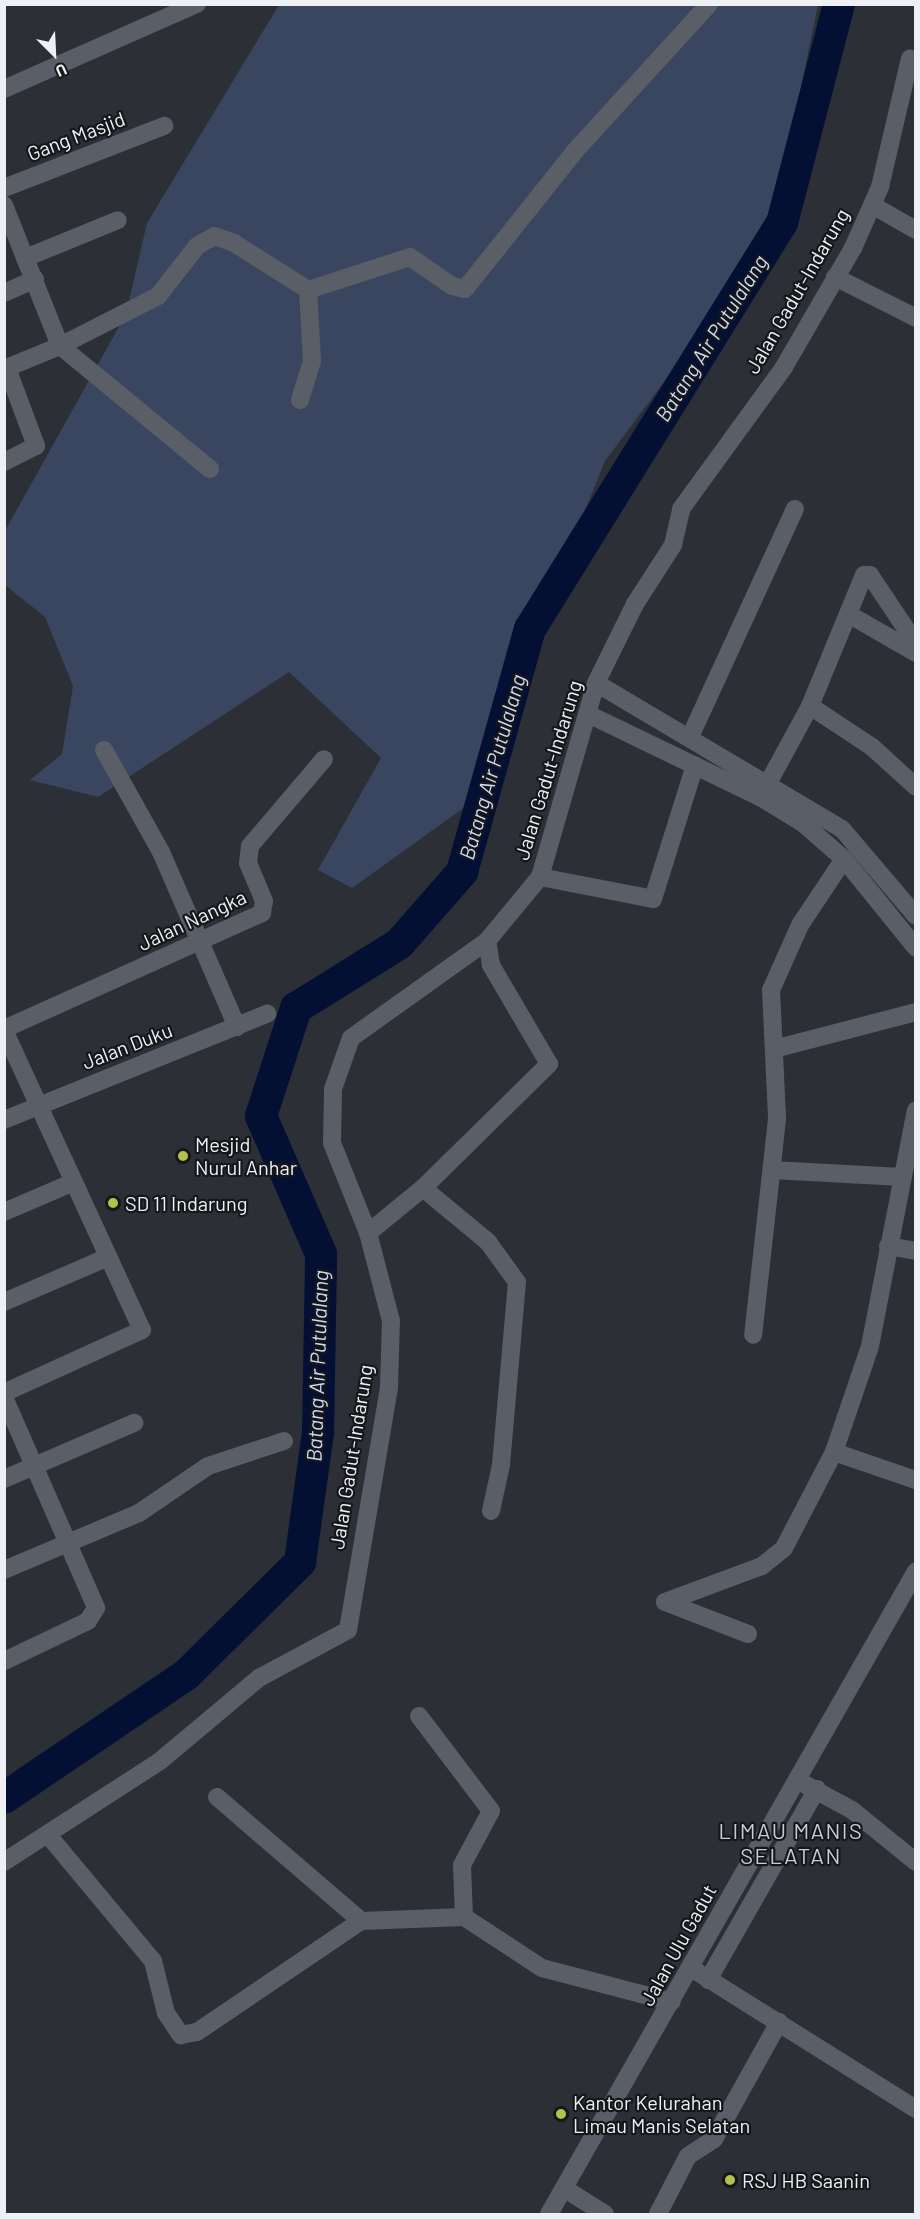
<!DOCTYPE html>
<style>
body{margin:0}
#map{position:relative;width:920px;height:2219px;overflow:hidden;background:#2c2f36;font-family:Barlow,sans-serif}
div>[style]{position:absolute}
.green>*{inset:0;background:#3a465f}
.river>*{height:32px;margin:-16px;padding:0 16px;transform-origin:16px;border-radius:16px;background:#040f34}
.minor>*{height:18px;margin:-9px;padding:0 9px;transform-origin:9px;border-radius:9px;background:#5a5e66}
.dots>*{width:16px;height:16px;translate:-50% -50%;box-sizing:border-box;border:3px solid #16171a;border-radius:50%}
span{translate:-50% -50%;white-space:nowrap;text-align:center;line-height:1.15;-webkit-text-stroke:4.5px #16171a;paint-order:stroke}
.street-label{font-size:20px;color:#eef0f5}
.poi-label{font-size:20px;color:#eef0f5}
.left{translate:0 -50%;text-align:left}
.water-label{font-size:21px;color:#cddaf7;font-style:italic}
.quarter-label{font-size:22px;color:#c8ccd6;letter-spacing:1.5px}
.frame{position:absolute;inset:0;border:6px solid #eef0f5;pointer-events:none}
.north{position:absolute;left:24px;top:24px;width:60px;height:60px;-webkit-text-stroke:4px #16171a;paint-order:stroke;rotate:156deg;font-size:16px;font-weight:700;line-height:24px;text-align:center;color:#eef0f5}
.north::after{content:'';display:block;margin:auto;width:21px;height:27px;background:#eef0f5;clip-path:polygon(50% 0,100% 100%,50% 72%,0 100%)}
</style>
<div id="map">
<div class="green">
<i style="clip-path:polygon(279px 5px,818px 5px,769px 241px,605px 461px,465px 807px,352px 888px,318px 870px,381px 758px,289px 672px,98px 797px,30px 780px,62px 754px,73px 686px,45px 617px,5px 585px,5px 531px,126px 314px,147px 223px)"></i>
</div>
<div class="river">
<i style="left:4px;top:1798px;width:220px;rotate:-34.1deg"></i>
<i style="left:186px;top:1675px;width:161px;rotate:-44.7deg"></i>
<i style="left:300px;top:1562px;width:130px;rotate:-82.1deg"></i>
<i style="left:318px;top:1433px;width:179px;rotate:-89deg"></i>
<i style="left:321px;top:1254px;width:150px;rotate:-113.5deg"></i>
<i style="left:261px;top:1116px;width:114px;rotate:-72deg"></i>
<i style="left:296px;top:1008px;width:121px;rotate:-31.9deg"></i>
<i style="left:399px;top:944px;width:96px;rotate:-48.8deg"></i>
<i style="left:462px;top:872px;width:252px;rotate:-74.4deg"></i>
<i style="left:530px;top:629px;width:478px;rotate:-58.2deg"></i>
<i style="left:782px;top:223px;width:226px;rotate:-75.4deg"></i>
</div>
<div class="minor">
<i style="left:4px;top:89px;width:211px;rotate:-23.8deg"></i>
<i style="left:4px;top:188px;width:172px;rotate:-21.2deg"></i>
<i style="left:4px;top:205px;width:152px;rotate:68.3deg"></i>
<i style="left:60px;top:346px;width:61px;rotate:157.7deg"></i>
<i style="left:872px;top:205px;width:51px;rotate:29.6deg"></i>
<i style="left:25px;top:258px;width:100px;rotate:-22.2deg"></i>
<i style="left:835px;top:277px;width:91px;rotate:26.8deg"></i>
<i style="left:4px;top:293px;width:34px;rotate:-24deg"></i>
<i style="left:300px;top:400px;width:41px;rotate:-72.9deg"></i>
<i style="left:312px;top:361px;width:71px;rotate:-93.2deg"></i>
<i style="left:4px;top:462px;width:36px;rotate:-27deg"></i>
<i style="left:36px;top:446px;width:83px;rotate:-110.4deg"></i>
<i style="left:210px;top:469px;width:194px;rotate:-140.6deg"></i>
<i style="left:60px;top:346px;width:110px;rotate:-27deg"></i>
<i style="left:158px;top:296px;width:63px;rotate:-52deg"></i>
<i style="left:197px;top:246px;width:20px;rotate:-30deg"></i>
<i style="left:214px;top:236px;width:21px;rotate:19deg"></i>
<i style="left:234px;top:243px;width:88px;rotate:32.4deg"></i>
<i style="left:308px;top:290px;width:107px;rotate:-17.9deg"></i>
<i style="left:410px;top:257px;width:51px;rotate:34.6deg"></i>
<i style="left:452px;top:286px;width:13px;rotate:13deg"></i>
<i style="left:465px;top:289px;width:176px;rotate:-51.4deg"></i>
<i style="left:575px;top:151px;width:199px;rotate:-47.6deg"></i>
<i style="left:850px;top:615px;width:76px;rotate:29.9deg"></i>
<i style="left:596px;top:683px;width:286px;rotate:30.7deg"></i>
<i style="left:842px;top:829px;width:114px;rotate:49.6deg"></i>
<i style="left:810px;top:706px;width:74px;rotate:33.5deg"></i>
<i style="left:872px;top:747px;width:59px;rotate:42.3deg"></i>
<i style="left:588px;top:714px;width:191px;rotate:25.8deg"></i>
<i style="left:760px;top:797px;width:52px;rotate:31.5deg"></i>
<i style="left:804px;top:824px;width:53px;rotate:41.2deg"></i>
<i style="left:844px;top:859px;width:79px;rotate:123.7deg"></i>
<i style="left:800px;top:925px;width:71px;rotate:114deg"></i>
<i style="left:771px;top:990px;width:129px;rotate:87.3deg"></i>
<i style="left:777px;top:1119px;width:217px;rotate:96.3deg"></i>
<i style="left:690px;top:737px;width:251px;rotate:-65.3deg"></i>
<i style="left:104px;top:750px;width:117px;rotate:60.8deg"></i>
<i style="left:161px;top:852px;width:191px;rotate:66.5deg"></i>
<i style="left:767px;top:785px;width:90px;rotate:-61.4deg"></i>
<i style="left:810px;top:706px;width:142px;rotate:-67.6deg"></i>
<i style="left:864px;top:575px;width:6px"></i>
<i style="left:870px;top:575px;width:83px;rotate:56.3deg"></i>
<i style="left:844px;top:859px;width:114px;rotate:51deg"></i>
<i style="left:540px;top:877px;width:115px;rotate:11deg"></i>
<i style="left:653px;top:899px;width:140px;rotate:-72.6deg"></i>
<i style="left:4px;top:1029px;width:283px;rotate:-24.2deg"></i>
<i style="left:262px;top:913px;width:12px;rotate:-81deg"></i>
<i style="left:264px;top:901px;width:41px;rotate:-112.8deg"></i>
<i style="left:248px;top:863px;width:17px;rotate:-83deg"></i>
<i style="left:250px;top:846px;width:114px;rotate:-49.6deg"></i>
<i style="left:4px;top:1030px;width:330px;rotate:65.3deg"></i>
<i style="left:142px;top:1330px;width:152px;rotate:155.5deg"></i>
<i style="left:774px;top:1049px;width:147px;rotate:-14.6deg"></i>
<i style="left:4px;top:1120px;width:284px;rotate:-22deg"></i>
<i style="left:772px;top:1170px;width:130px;rotate:3.1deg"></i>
<i style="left:423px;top:1188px;width:85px;rotate:39.7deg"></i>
<i style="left:488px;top:1242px;width:49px;rotate:54.1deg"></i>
<i style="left:517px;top:1282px;width:184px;rotate:95deg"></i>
<i style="left:501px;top:1465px;width:47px;rotate:102.3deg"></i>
<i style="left:4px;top:1212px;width:76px;rotate:-23.2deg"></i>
<i style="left:368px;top:1233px;width:71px;rotate:-39.3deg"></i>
<i style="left:423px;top:1188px;width:177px;rotate:-44.5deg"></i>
<i style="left:549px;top:1064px;width:115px;rotate:-120.4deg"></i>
<i style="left:491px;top:965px;width:24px;rotate:-99deg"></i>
<i style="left:888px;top:1246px;width:28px;rotate:10deg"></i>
<i style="left:4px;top:1302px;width:111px;rotate:-23.3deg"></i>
<i style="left:4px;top:1397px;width:230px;rotate:66.4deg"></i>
<i style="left:96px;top:1608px;width:15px;rotate:122deg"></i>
<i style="left:88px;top:1621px;width:93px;rotate:154.5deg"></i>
<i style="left:834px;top:1452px;width:87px;rotate:18.9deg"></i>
<i style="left:4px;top:1479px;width:142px;rotate:-23.3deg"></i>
<i style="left:4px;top:1570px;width:147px;rotate:-22.9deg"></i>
<i style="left:139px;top:1513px;width:83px;rotate:-34.3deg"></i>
<i style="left:208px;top:1466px;width:80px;rotate:-18.2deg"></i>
<i style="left:748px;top:1634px;width:89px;rotate:-158.9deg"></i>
<i style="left:665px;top:1602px;width:103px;rotate:-20.4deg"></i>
<i style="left:762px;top:1566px;width:28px;rotate:-39deg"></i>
<i style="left:784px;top:1548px;width:108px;rotate:-62.5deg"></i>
<i style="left:834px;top:1452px;width:112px;rotate:-71.2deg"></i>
<i style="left:870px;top:1346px;width:240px;rotate:-79deg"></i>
<i style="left:419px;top:1716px;width:119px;rotate:52.8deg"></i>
<i style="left:491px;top:1811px;width:61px;rotate:118.2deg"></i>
<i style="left:462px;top:1865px;width:52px;rotate:87.8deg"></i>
<i style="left:464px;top:1917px;width:93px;rotate:33.2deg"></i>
<i style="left:542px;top:1968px;width:134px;rotate:14.7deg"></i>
<i style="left:806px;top:1785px;width:52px;rotate:28.5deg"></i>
<i style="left:852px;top:1810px;width:82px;rotate:39.1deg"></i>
<i style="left:217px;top:1797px;width:190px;rotate:40.7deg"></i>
<i style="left:48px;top:1835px;width:164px;rotate:50.2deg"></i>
<i style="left:153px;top:1961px;width:54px;rotate:76deg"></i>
<i style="left:166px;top:2013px;width:27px;rotate:56deg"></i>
<i style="left:181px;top:2035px;width:16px;rotate:-11deg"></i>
<i style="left:197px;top:2032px;width:198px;rotate:-34.1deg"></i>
<i style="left:361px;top:1921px;width:103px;rotate:-2.2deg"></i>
<i style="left:4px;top:1862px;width:186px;rotate:-32.9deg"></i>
<i style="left:160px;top:1761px;width:129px;rotate:-40deg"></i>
<i style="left:259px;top:1678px;width:101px;rotate:-28.3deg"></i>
<i style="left:348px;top:1630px;width:246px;rotate:-80.4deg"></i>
<i style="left:389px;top:1387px;width:66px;rotate:-88.3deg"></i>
<i style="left:391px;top:1321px;width:91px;rotate:-104.6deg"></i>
<i style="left:368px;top:1233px;width:97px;rotate:-111.8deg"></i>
<i style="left:332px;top:1143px;width:54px;rotate:-88.9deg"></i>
<i style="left:333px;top:1089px;width:54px;rotate:-70.6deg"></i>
<i style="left:351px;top:1038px;width:167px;rotate:-35.5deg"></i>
<i style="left:487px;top:941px;width:83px;rotate:-50.4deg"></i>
<i style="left:540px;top:877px;width:202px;rotate:-73.9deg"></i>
<i style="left:596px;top:683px;width:88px;rotate:-63.7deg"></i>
<i style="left:635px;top:604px;width:70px;rotate:-57.2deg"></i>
<i style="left:673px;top:545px;width:37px;rotate:-77deg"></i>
<i style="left:681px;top:509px;width:175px;rotate:-54deg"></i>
<i style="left:784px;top:367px;width:138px;rotate:-59.9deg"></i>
<i style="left:853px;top:248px;width:67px;rotate:-66.1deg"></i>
<i style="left:880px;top:187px;width:132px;rotate:-76.9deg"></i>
<i style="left:691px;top:1968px;width:266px;rotate:32.1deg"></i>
<i style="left:708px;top:1980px;width:220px;rotate:-60.3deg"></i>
<i style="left:565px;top:2189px;width:47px;rotate:32deg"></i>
<i style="left:549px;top:2214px;width:740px;rotate:-60.28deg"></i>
<i style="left:658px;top:2214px;width:65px;rotate:-62.7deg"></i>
<i style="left:688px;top:2156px;width:31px;rotate:-33deg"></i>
<i style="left:714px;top:2139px;width:134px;rotate:-60.9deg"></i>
</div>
<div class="dots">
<i style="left:183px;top:1156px;background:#b4c24a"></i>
<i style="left:113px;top:1203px;background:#b4c24a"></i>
<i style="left:561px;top:2114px;background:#b4c24a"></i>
<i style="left:730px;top:2180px;background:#b4c24a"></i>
</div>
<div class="street-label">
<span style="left:76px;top:136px;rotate:-21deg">Gang Masjid</span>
<span style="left:797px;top:291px;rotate:-60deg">Jalan Gadut-Indarung</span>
<span style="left:548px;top:770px;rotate:-73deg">Jalan Gadut-Indarung</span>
<span style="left:192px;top:920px;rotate:-25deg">Jalan Nangka</span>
<span style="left:127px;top:1046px;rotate:-21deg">Jalan Duku</span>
<span style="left:351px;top:1457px;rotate:-81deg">Jalan Gadut-Indarung</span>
<span style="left:678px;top:1945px;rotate:-61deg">Jalan Ulu Gadut</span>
</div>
<div class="poi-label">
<span class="left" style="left:195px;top:1156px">Mesjid<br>Nurul Anhar</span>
<span class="left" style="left:125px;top:1203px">SD 11 Indarung</span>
<span class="left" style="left:573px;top:2114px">Kantor Kelurahan<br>Limau Manis Selatan</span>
<span class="left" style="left:742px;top:2180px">RSJ HB Saanin</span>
</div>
<div class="water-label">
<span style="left:711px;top:338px;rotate:-58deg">Batang Air Putulalang</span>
<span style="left:492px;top:767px;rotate:-74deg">Batang Air Putulalang</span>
<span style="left:317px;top:1366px;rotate:-88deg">Batang Air Putulalang</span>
</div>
<div class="quarter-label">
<span style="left:791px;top:1843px">LIMAU MANIS<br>SELATAN</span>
</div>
<div class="frame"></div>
<div class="north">U</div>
</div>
